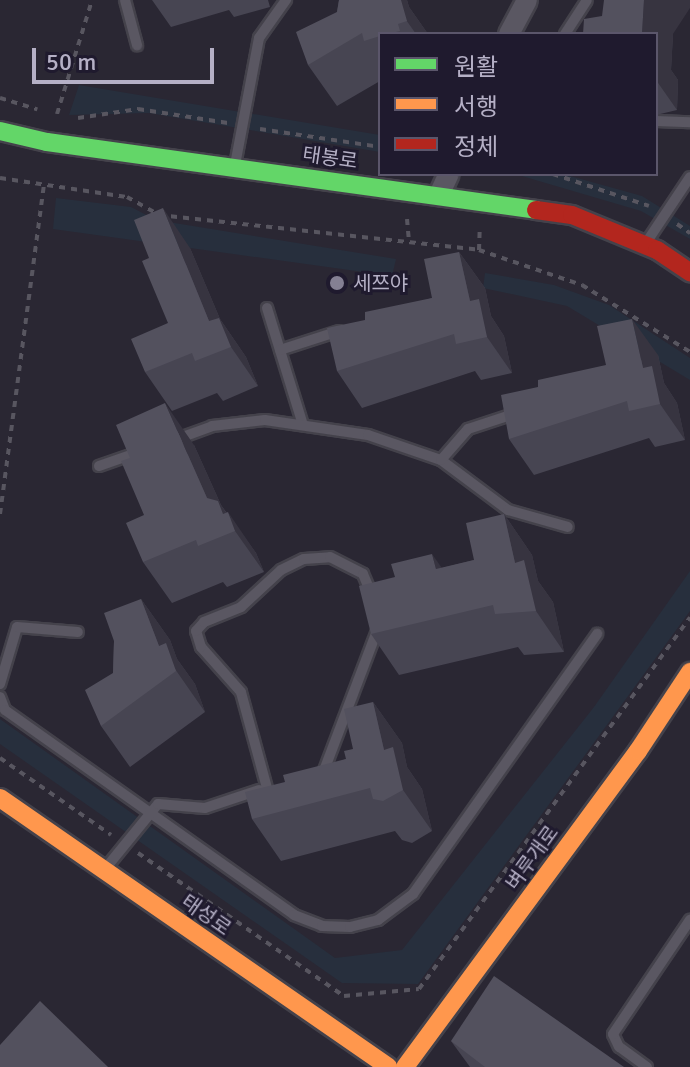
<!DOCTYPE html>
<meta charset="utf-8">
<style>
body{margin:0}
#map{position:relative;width:690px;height:1067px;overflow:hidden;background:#2a2733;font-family:Signika,"Noto Sans KR",sans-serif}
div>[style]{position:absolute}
.green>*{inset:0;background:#272f3d}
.path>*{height:4px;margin-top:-2px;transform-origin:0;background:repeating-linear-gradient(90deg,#585660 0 6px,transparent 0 12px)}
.roads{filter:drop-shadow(2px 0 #44424b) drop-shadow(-2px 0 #44424b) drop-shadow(0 2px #44424b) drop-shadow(0 -2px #44424b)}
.lane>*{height:10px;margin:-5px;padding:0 5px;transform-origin:5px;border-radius:5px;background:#5a5762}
.street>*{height:20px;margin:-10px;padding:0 10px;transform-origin:10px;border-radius:10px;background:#5a5762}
.fast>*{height:18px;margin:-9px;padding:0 9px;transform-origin:9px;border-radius:9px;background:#63d668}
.slow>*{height:18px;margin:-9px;padding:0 9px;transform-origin:9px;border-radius:9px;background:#ff974d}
.jam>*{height:18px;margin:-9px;padding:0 9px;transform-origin:9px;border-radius:9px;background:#b3261e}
.wall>*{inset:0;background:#474552}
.shaded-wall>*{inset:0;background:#373440}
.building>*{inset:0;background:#53515e}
.dots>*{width:22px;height:22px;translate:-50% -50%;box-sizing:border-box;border:4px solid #1f1a2e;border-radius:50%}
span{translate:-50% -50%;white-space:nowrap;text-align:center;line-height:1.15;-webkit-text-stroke:6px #1f1a2e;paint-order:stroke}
.street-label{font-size:20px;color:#b5b0c6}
.poi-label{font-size:20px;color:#b5b0c6}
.left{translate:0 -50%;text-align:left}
.legend{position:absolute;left:378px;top:32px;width:280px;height:144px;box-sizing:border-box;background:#1f1a2e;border:2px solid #5b566b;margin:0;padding:10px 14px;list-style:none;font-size:24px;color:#b5b0c6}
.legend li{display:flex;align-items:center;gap:16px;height:40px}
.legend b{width:40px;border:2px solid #5b566b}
.scale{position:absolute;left:32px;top:48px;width:182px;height:36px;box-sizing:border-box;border:4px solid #b5b0c6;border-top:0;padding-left:10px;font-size:24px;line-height:28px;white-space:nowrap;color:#b5b0c6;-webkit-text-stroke:6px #1f1a2e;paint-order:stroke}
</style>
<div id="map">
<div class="green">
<i style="clip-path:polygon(79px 85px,380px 135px,380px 152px,149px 113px,69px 115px)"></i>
<i style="clip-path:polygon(515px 174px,563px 174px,642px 196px,690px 226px,690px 239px,641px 211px)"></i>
<i style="clip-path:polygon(56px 198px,131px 207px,156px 220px,396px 259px,392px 276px,53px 229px)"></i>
<i style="clip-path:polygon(485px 273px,554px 285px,609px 305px,690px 358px,690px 380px,567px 306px,483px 288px)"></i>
<i style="clip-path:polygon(690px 571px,690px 611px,418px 984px,342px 983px,0 744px,0 719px,335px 958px,402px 950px,594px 707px)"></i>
</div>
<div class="path">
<i style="left:0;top:98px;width:39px;rotate:17deg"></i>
<i style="left:57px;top:114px;width:119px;rotate:-72.9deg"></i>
<i style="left:78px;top:118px;width:61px;rotate:-8.5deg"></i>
<i style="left:138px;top:109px;width:91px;rotate:8.8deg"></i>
<i style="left:260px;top:129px;width:121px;rotate:8.5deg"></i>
<i style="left:553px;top:174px;width:101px;rotate:18.4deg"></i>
<i style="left:0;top:178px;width:128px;rotate:8.5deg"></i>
<i style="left:127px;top:197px;width:37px;rotate:29deg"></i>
<i style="left:159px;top:215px;width:322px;rotate:6.2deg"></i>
<i style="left:479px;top:250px;width:109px;rotate:18.8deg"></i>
<i style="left:582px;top:285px;width:127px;rotate:31.8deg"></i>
<i style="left:407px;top:219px;width:21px;rotate:85deg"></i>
<i style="left:677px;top:224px;width:16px;rotate:35deg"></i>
<i style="left:479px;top:250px;width:23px;rotate:-88deg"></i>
<i style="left:0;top:514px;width:333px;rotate:-82.4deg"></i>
<i style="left:0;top:758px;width:135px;rotate:34.7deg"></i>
<i style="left:138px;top:853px;width:251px;rotate:34.8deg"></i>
<i style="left:344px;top:996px;width:75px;rotate:-5.3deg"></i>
<i style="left:419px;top:989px;width:460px;rotate:-53.9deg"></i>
</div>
<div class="roads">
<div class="lane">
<i style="left:125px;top:0;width:47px;rotate:75.1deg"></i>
<i style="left:565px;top:34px;width:40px;rotate:-57.1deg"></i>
<i style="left:656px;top:121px;width:34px;rotate:2deg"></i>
<i style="left:235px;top:165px;width:129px;rotate:-79.3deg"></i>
<i style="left:259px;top:38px;width:47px;rotate:-54.6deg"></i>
<i style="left:646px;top:243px;width:79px;rotate:-56.3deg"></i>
<i style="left:267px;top:308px;width:122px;rotate:72.9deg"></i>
<i style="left:280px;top:350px;width:62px;rotate:-17.9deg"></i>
<i style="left:177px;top:439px;width:37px;rotate:-20deg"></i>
<i style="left:212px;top:426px;width:53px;rotate:-6.5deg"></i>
<i style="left:265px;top:420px;width:104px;rotate:8.3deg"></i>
<i style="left:368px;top:435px;width:77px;rotate:18.9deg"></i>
<i style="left:441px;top:460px;width:84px;rotate:36.7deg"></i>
<i style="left:508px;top:510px;width:62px;rotate:15.8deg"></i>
<i style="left:441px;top:460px;width:41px;rotate:-48.9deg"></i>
<i style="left:468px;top:429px;width:48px;rotate:-18.1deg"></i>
<i style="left:99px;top:466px;width:42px;rotate:-19.3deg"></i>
<i style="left:0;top:684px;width:59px;rotate:-73.4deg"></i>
<i style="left:17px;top:627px;width:61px;rotate:4.7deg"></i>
<i style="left:0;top:697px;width:14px;rotate:69deg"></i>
<i style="left:5px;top:710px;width:354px;rotate:35.3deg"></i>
<i style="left:294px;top:915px;width:30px;rotate:21deg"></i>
<i style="left:322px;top:926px;width:28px;rotate:2deg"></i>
<i style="left:350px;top:927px;width:29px;rotate:-14deg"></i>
<i style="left:378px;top:920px;width:44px;rotate:-36.6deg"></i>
<i style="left:413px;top:894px;width:319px;rotate:-54.7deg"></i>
<i style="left:323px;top:773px;width:155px;rotate:-69.2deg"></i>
<i style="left:267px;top:788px;width:99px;rotate:-105.2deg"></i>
<i style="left:241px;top:692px;width:60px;rotate:-131.6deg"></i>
<i style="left:201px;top:647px;width:17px;rotate:-107deg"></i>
<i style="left:196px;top:631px;width:12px;rotate:-48deg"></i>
<i style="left:204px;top:622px;width:40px;rotate:-22deg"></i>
<i style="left:241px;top:607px;width:54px;rotate:-42.8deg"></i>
<i style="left:281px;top:570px;width:25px;rotate:-26deg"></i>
<i style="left:304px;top:559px;width:26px;rotate:-4deg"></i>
<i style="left:330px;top:557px;width:37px;rotate:27deg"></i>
<i style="left:363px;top:574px;width:23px;rotate:67deg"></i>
<i style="left:105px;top:869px;width:84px;rotate:-50.8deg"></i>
<i style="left:158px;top:804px;width:47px;rotate:4.9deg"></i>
<i style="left:205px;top:808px;width:57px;rotate:-18.4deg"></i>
<i style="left:647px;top:1067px;width:34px;rotate:-144deg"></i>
<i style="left:619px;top:1047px;width:14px;rotate:-115deg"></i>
<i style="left:613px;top:1034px;width:138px;rotate:-56deg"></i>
</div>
<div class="street">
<i style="left:509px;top:34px;width:38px;rotate:-62deg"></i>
<i style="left:439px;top:195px;width:23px;rotate:-65deg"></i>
</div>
<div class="fast">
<i style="left:0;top:131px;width:48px;rotate:13.2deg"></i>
<i style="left:47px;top:142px;width:494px;rotate:7.9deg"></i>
</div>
<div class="slow">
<i style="left:0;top:798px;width:472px;rotate:34.7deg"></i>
<i style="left:405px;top:1067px;width:393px;rotate:-53.6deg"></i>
<i style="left:638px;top:751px;width:95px;rotate:-56.6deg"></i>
</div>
<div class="jam">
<i style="left:536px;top:210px;width:36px;rotate:8deg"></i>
<i style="left:572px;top:215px;width:92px;rotate:22.4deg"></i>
<i style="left:657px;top:250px;width:40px;rotate:34deg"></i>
</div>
</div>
<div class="wall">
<i style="clip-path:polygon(152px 0,268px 0,270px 7px,234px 17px,229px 10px,171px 27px)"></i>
<i style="clip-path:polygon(339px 0,407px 0,409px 7px,428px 34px,380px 34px,380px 81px,337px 106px,308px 65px,337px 12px)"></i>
<i style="clip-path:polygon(656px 34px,673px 34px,671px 70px,678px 80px,677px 110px,656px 115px)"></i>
<i style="clip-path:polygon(190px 248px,220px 319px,246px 357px,258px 386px,223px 401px,217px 393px,172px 411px,145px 372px,168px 323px)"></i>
<i style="clip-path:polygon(459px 252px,485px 288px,491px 316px,504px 336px,512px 373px,481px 380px,475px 371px,362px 408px,337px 371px,365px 320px,432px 298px)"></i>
<i style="clip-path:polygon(658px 355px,664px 383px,677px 403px,685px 440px,655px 447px,649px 438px,534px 475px,509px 439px,538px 387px)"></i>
<i style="clip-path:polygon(194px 445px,221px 505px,256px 553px,264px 572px,227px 587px,223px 582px,172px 603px,143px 562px,144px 515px)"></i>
<i style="clip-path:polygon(504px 514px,532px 555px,538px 581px,553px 602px,564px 652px,524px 655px,518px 647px,399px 675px,371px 634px,442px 568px,474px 560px)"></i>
<i style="clip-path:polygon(141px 599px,170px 640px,177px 659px,195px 684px,205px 712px,130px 767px,101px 726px,113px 673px,114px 641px)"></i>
<i style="clip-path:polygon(373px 702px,402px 743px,407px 767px,422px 789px,432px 831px,412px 843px,402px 840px,395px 831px,281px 861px,252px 819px,285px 782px,346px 759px,353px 749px)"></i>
<i style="clip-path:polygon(451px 1041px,624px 1067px,470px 1067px)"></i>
</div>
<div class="shaded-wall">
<i style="clip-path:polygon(392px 0,407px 0,409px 7px,428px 34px,416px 34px)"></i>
<i style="clip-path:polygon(644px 0,690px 0,690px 8px,673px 34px,671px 70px,678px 80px,677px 110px,656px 80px,656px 34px,642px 34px)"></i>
<i style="clip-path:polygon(163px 208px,190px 248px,220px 319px,246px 357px,258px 386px,231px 347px,209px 321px)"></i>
<i style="clip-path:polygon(459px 252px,485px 288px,491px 316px,504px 336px,512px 373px,487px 337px,470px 301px)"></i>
<i style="clip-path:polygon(632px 319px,658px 355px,664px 383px,677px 403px,685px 440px,660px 404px,643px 368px)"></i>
<i style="clip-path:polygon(165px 403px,194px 445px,221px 505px,231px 520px,228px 512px,256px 553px,264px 572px,235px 531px,207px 498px)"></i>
<i style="clip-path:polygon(504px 514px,532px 555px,538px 581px,553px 602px,564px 652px,536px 611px,515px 563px)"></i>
<i style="clip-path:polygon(432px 554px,461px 595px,436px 569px)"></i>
<i style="clip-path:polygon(141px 599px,170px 640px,177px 659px,195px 684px,205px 712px,159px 646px)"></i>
<i style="clip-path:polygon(373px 702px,402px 743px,407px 767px,422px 789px,432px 831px,403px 790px,384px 750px)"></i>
</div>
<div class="building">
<i style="clip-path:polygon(339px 0,401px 0,407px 21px,398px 24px,400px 31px,388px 34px,380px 34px,380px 36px,364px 41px,362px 33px,308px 65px,296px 32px,337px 12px)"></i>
<i style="clip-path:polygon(604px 0,644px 0,642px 34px,583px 34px,584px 19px,602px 16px)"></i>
<i style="clip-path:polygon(163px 208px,209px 321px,219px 318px,231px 347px,195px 361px,192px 353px,145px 372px,131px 339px,168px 323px,142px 261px,149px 258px,134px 220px)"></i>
<i style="clip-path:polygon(459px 252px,470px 301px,479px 299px,487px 337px,456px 344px,454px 334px,337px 371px,327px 328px,365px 320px,365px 312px,432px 298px,424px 259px)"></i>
<i style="clip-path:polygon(632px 319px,643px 368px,652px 366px,660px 404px,629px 411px,627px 401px,509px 439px,501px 395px,538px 387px,538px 380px,606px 365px,597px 326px)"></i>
<i style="clip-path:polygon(165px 403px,207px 498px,218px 501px,223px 514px,228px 512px,235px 531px,198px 546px,196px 540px,143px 562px,126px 523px,144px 515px,121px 461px,130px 458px,116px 425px)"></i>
<i style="clip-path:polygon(504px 514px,515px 563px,524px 560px,536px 611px,495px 614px,493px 605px,371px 634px,359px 586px,395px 577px,391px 564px,432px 554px,436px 569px,474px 560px,466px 523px)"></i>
<i style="clip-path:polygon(141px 599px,159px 646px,166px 643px,176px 671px,101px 726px,85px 690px,113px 673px,114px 641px,104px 613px)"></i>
<i style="clip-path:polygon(373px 702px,384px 750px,393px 747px,403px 790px,383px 801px,373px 799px,370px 788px,252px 819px,245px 792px,285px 782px,283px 775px,346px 759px,344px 751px,353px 749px,344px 709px)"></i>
<i style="clip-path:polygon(494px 976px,624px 1067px,485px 1067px,451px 1041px)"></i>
<i style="clip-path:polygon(40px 1001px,108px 1067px,0 1067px,0 1045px)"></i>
</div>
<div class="dots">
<i style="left:337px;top:283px;background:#848093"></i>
</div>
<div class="street-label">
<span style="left:330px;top:158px;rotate:8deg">태봉로</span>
<span style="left:532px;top:858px;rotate:-54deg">벼루개로</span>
<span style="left:206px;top:915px;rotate:35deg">태성로</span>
</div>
<div class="poi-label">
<span class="left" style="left:353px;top:283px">세쯔야</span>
</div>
<ul class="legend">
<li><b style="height:10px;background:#63d668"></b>원활</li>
<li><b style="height:10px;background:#ff974d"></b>서행</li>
<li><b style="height:10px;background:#b3261e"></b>정체</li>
</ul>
<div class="scale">50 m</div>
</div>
